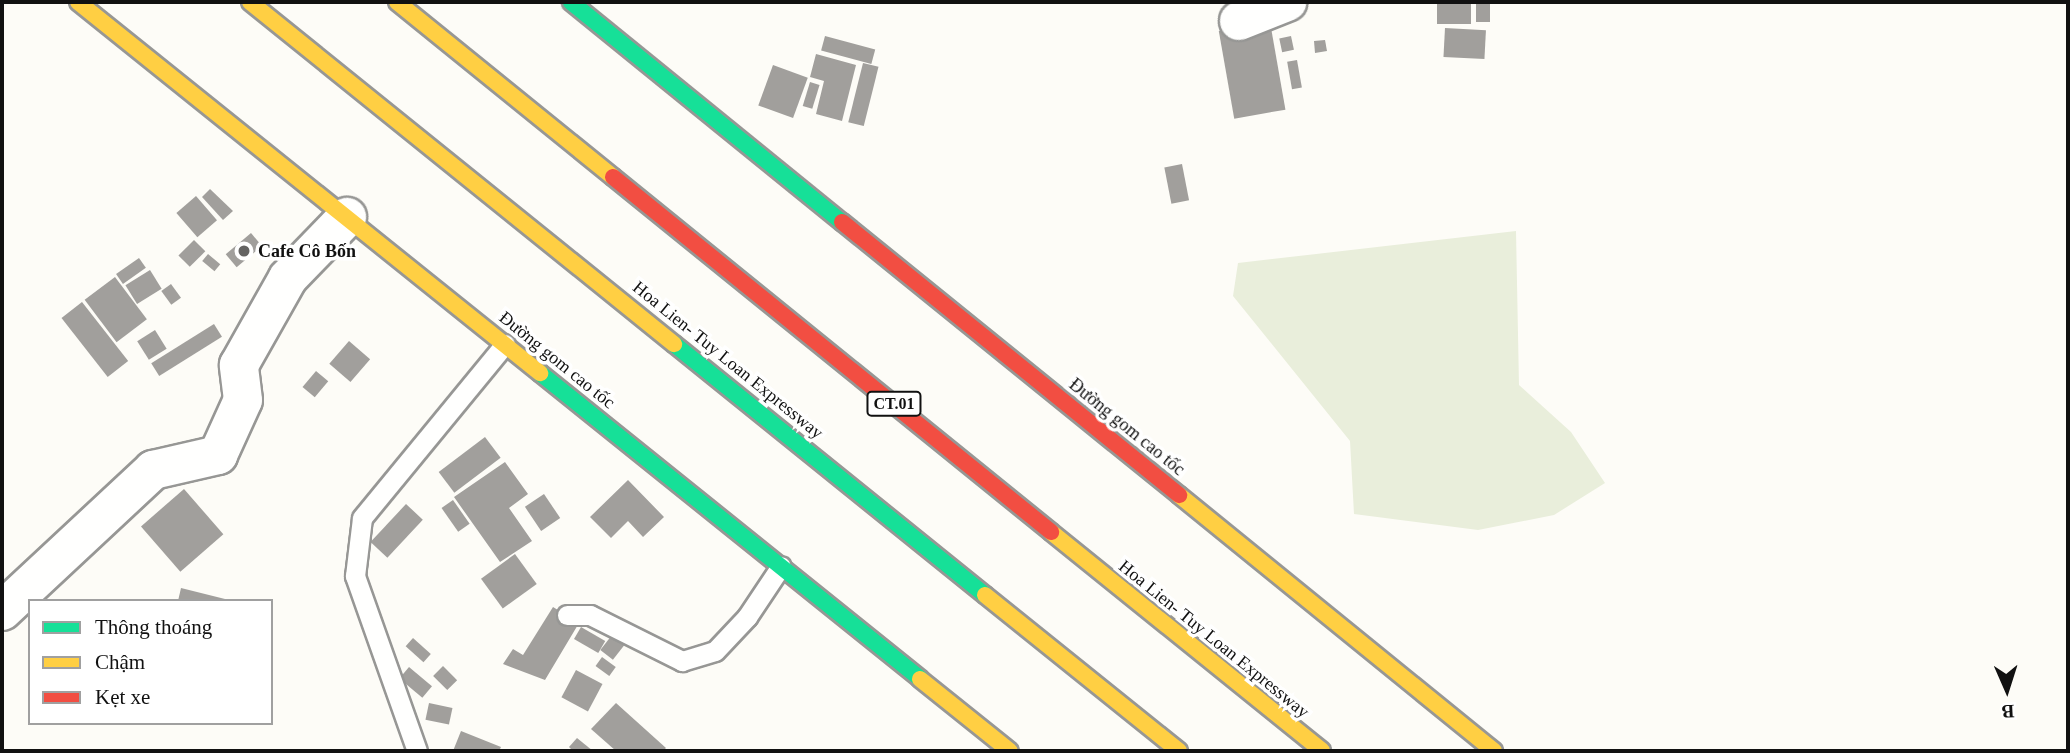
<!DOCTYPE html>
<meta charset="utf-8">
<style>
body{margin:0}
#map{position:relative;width:2070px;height:753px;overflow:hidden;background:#fdfcf7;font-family:"Times New Roman",serif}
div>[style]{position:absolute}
.cemetery>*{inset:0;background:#e9eedb}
.building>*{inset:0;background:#a19f9c;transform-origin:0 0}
.roads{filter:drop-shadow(2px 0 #979795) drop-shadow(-2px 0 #979795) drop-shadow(0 2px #979795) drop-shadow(0 -2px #979795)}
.lane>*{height:19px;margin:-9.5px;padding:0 9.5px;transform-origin:9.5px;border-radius:9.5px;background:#fffffe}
.street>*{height:38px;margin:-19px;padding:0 19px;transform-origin:19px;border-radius:19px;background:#fffffe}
.fast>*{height:16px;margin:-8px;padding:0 8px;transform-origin:8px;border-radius:8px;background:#16e098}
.slow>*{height:16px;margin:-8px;padding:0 8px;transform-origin:8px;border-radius:8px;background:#ffcf43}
.jam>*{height:16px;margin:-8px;padding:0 8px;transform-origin:8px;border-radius:8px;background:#f24e42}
.dots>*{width:19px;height:19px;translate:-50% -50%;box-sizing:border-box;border:4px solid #fff;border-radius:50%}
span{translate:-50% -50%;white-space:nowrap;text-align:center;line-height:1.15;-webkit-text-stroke:7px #fff;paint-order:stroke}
.shield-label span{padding:2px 5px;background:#fff;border:2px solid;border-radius:5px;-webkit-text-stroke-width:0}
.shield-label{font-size:16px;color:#111;font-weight:700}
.poi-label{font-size:18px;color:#111;font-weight:700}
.left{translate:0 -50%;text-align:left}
.street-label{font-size:18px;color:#111}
.frame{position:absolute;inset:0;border:4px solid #111;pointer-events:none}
.legend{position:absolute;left:28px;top:599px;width:245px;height:126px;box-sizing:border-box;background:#fff;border:2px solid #a0a0a0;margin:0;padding:9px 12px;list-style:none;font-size:21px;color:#111}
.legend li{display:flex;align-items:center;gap:14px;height:35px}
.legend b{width:35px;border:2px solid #a0a0a0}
.north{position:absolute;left:1972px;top:655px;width:70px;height:70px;-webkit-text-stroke:5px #fff;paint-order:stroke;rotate:177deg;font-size:19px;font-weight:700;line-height:28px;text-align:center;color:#111}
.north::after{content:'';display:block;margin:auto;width:24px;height:32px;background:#111;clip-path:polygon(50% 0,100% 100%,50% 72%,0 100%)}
</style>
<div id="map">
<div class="cemetery">
<i style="clip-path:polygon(1516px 231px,1519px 385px,1571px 432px,1605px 483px,1554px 515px,1478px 530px,1354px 514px,1350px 441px,1233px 296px,1238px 263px)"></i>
</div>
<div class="building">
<i style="left:1437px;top:2px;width:34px;height:22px"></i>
<i style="left:1476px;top:2px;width:14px;height:20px"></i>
<i style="left:1270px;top:22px;width:89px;height:52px;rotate:80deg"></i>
<i style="left:1445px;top:28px;width:41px;height:29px;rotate:3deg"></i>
<i style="left:825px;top:36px;width:52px;height:15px;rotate:15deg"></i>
<i style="left:1291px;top:36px;width:14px;height:12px;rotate:78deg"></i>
<i style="clip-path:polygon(1325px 40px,1327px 51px,1315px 53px,1314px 41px)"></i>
<i style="clip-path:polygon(816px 54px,856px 65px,842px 121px,816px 114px,824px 81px,810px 77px)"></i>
<i style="left:1297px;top:60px;width:28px;height:10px;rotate:80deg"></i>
<i style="left:863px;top:63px;width:16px;height:61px;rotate:14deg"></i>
<i style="left:773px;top:65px;width:37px;height:43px;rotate:20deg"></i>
<i style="left:810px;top:82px;width:10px;height:25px;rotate:17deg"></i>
<i style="left:1182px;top:164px;width:37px;height:18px;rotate:79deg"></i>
<i style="clip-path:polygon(210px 189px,233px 211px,223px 220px,202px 197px)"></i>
<i style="left:196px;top:196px;width:32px;height:26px;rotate:49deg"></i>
<i style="left:251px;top:233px;width:17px;height:33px;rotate:50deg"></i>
<i style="left:194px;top:240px;width:16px;height:22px;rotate:45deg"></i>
<i style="left:208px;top:254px;width:16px;height:9px;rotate:40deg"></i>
<i style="left:139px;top:258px;width:12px;height:28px;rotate:55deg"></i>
<i style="left:150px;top:270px;width:22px;height:29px;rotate:58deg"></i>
<i style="left:115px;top:277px;width:53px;height:38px;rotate:53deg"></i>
<i style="left:171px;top:284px;width:17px;height:12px;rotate:54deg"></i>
<i style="left:82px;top:302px;width:75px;height:26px;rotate:52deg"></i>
<i style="left:214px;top:324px;width:15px;height:74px;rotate:58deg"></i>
<i style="left:155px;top:330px;width:22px;height:21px;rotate:58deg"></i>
<i style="left:349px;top:341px;width:28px;height:30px;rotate:41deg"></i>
<i style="left:316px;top:371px;width:16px;height:21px;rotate:40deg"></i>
<i style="left:485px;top:437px;width:26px;height:58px;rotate:53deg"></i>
<i style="clip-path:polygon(505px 462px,528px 494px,509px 508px,532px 541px,500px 562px,454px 497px)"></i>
<i style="clip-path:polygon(628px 480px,664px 517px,643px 537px,628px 521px,611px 538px,590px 517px)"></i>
<i style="left:184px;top:489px;width:60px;height:57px;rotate:49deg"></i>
<i style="left:544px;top:494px;width:29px;height:23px;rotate:56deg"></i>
<i style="left:453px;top:500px;width:29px;height:14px;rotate:55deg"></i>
<i style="left:406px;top:504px;width:23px;height:52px;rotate:43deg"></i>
<i style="left:515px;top:554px;width:37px;height:42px;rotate:54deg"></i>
<i style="clip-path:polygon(181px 588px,229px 600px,229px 601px,178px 601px)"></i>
<i style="clip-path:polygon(553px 607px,579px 623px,545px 680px,503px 664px,513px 649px,523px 655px)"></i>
<i style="left:581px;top:627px;width:28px;height:14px;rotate:30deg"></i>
<i style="left:612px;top:635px;width:16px;height:19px;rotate:38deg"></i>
<i style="left:413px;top:638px;width:24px;height:11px;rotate:42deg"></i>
<i style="left:602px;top:657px;width:17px;height:11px;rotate:36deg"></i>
<i style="left:443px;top:666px;width:20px;height:14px;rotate:45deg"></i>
<i style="left:409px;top:667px;width:30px;height:15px;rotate:40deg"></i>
<i style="left:576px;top:670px;width:30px;height:31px;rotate:28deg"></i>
<i style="left:429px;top:703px;width:24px;height:17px;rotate:12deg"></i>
<i style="clip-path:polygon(616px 703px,666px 748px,663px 751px,616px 751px,591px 729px)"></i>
<i style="clip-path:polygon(461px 731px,501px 747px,499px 751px,453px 751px)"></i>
<i style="clip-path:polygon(577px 738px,593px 751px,573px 751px,569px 747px)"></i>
</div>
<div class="roads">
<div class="lane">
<i style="left:567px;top:615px;width:23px"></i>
<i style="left:590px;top:615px;width:103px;rotate:26.6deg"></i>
<i style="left:682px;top:661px;width:34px;rotate:-17deg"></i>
<i style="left:715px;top:651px;width:47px;rotate:-46.7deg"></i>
<i style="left:747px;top:617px;width:61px;rotate:-56.3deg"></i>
<i style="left:417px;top:751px;width:186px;rotate:-109.5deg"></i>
<i style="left:355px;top:576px;width:58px;rotate:-83.1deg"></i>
<i style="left:362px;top:518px;width:225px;rotate:-50.6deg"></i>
</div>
<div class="street">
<i style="left:1239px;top:21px;width:52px;rotate:-21.6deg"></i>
<i style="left:2px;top:611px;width:207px;rotate:-43deg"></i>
<i style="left:153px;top:470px;width:67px;rotate:-13deg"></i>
<i style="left:218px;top:455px;width:60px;rotate:-65.6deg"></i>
<i style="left:243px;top:400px;width:35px;rotate:-97deg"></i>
<i style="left:239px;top:365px;width:100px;rotate:-60.6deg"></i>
<i style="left:288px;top:278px;width:85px;rotate:-46deg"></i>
</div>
<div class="fast">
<i style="left:571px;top:2px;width:349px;rotate:39.1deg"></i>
<i style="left:674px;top:344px;width:400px;rotate:38.9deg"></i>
<i style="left:540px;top:373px;width:488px;rotate:38.8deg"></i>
</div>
<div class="slow">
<i style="left:78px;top:2px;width:593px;rotate:38.77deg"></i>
<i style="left:250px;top:2px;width:545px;rotate:38.89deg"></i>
<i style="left:397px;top:2px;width:278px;rotate:39deg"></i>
<i style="left:1179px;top:495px;width:406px;rotate:39.1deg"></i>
<i style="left:1051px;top:532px;width:348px;rotate:38.9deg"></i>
<i style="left:985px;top:595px;width:249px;rotate:38.8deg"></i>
<i style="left:920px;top:679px;width:115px;rotate:38.7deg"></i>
</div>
<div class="jam">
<i style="left:613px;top:177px;width:564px;rotate:39.02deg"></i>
<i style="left:842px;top:222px;width:434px;rotate:39deg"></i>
</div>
</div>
<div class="dots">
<i style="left:244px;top:251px;background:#646362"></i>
</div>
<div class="shield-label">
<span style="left:894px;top:404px">CT.01</span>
</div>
<div class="poi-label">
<span class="left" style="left:258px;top:251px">Cafe Cô Bốn</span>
</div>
<div class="street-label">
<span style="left:557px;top:360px;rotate:39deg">Đường gom cao tốc</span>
<span style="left:728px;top:360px;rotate:39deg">Hoa Lien- Tuy Loan Expressway</span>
<span style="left:1127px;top:427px;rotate:39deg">Đường gom cao tốc</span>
<span style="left:1214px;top:639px;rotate:39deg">Hoa Lien- Tuy Loan Expressway</span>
</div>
<div class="frame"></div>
<ul class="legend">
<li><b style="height:9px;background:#16e098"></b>Thông thoáng</li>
<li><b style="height:9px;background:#ffcf43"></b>Chậm</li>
<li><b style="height:9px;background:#f24e42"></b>Kẹt xe</li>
</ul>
<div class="north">B</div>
</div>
